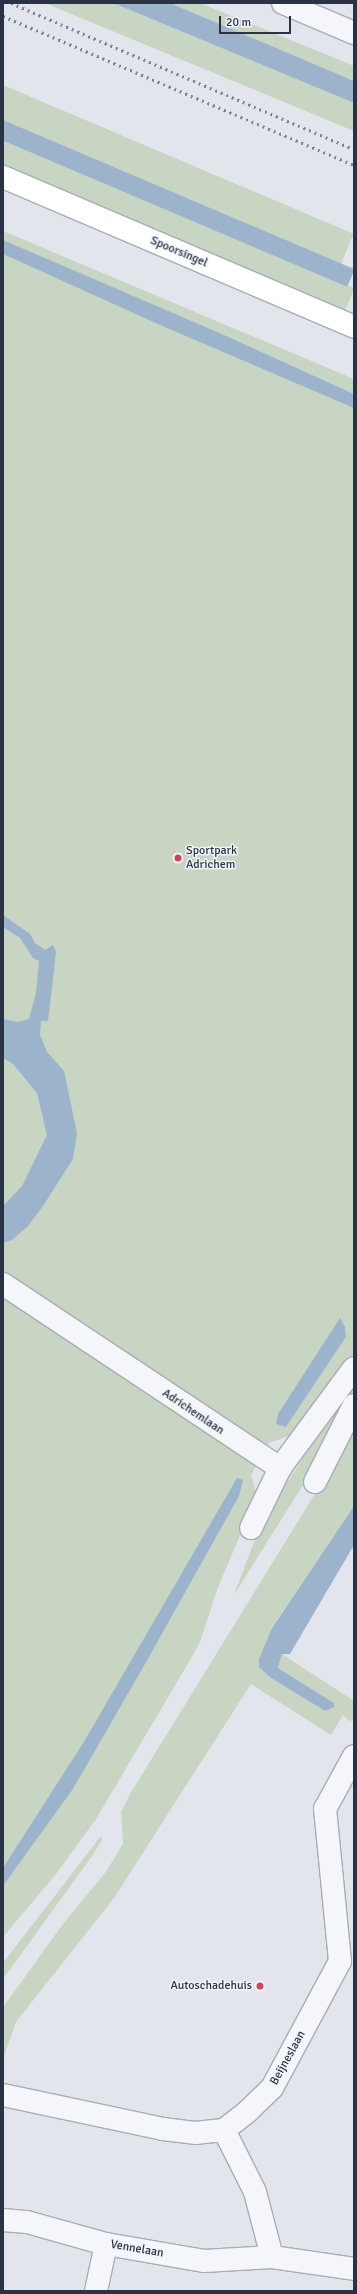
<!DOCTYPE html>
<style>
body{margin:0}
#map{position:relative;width:357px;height:2294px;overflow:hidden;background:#e2e5eb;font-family:Signika,sans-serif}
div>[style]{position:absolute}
.green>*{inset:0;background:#c7d5c2;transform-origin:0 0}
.water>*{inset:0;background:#9bb4cc;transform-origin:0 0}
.roads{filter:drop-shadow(1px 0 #a7acb6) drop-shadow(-1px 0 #a7acb6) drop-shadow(0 1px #a7acb6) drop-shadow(0 -1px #a7acb6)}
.minor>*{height:22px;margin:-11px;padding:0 11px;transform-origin:11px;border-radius:11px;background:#f5f6f9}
.tertiary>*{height:22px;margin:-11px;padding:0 11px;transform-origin:11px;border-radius:11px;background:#f5f6f9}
.secondary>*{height:22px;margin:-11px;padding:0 11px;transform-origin:11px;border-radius:11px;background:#fff}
.rail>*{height:3px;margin-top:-1.5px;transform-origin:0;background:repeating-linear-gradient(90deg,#7a8595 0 2px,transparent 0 6px)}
.dots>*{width:11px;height:11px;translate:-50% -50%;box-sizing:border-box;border:2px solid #f1f4f8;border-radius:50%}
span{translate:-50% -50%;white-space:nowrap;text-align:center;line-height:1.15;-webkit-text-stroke:3px #f1f4f8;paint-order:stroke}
.street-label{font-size:12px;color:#293344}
.poi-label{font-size:12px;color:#293344}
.left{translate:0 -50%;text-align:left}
.right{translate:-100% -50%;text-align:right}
.frame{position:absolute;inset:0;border:4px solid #293344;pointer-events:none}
.scale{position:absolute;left:219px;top:16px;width:72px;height:18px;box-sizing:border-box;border:2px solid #293344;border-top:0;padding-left:5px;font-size:12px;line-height:14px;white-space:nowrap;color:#293344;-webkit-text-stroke:3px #f1f4f8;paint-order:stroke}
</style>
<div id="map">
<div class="green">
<i style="clip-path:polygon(45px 3px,113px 3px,354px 103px,354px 131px)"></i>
<i style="clip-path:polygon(170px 3px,200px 3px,354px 66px,354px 81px)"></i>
<i style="left:3px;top:85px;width:381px;height:35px;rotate:23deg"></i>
<i style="left:3px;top:139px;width:382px;height:25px;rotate:23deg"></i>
<i style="clip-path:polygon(3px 231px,354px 379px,354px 394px,222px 334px,3px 241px)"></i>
<i style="clip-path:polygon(evenodd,3px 246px,354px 400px,354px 1354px,297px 1433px,269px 1443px,251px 1475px,257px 1496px,218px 1587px,200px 1642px,190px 1660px,96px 1819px,56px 1874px,3px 1937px,3px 1886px,73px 1789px,240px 1494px,3px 1879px,3px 246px,345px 1328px,346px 1337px,286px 1427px,345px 1328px)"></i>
<i style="clip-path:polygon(354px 1381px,354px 1390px,313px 1469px,234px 1595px,254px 1542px,284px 1487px)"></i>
<i style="clip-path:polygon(354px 1421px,354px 1506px,272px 1627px,271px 1678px,325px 1711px,334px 1707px,334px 1703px,278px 1668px,282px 1654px,354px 1701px,354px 1719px,350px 1721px,343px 1715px,331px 1735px,251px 1684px,114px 1898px,16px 2022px,3px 2059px,4px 2006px,63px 1924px,105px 1873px,117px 1854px,123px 1843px,121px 1812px,130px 1794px,321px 1484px)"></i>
<i style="clip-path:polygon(101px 1836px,102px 1840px,92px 1856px,3px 1979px,3px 1963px)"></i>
</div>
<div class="water">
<i style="clip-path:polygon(113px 3px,170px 3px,354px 81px,354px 103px)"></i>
<i style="left:3px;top:120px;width:382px;height:19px;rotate:23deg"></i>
<i style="clip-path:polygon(3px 240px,222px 334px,354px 394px,354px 408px,160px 325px,3px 254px)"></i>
<i style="clip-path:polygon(3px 915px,30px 934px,35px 943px,45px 950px,53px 945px,56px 952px,48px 1021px,41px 1021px,40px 1035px,47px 1052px,64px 1071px,77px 1133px,73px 1159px,43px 1206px,28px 1226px,12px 1240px,3px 1243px,3px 1206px,22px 1186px,47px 1135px,37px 1093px,13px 1064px,3px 1058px,3px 1019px,18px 1022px,29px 1019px,36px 993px,39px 961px,33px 958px,20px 938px,3px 927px)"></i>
<i style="clip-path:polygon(340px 1318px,345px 1327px,346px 1337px,286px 1427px,276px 1424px,278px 1414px)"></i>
<i style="clip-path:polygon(237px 1478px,243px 1480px,239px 1496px,145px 1664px,73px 1789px,3px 1886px,3px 1868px,85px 1740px)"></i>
<i style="clip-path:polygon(354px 1506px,354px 1545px,290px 1654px,282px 1654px,278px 1668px,334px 1703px,334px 1707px,325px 1711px,271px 1678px,259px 1667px,259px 1659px,272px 1628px)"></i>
</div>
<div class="roads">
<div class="minor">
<i style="left:283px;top:3px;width:77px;rotate:22.9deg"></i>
<i style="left:3px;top:1284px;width:333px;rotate:33.6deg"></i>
<i style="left:315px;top:1482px;width:86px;rotate:-63.1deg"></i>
<i style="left:251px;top:1528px;width:67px;rotate:-64.2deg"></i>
<i style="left:280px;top:1468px;width:124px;rotate:-53.5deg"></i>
<i style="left:3px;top:2095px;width:164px;rotate:12deg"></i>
<i style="left:163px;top:2129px;width:32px;rotate:7deg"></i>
<i style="left:195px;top:2133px;width:29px;rotate:-6deg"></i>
<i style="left:224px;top:2130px;width:31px;rotate:-38deg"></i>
<i style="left:248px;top:2111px;width:33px;rotate:-44deg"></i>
<i style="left:272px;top:2088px;width:144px;rotate:-61.8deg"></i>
<i style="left:340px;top:1961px;width:153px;rotate:-95.6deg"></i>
<i style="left:325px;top:1809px;width:60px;rotate:-61.3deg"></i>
<i style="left:224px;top:2130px;width:69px;rotate:63.4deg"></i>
<i style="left:255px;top:2192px;width:67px;rotate:75.3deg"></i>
<i style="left:96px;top:2291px;width:48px;rotate:-78deg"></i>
</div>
<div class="tertiary">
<i style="left:3px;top:2220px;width:24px;rotate:5deg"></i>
<i style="left:27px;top:2222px;width:82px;rotate:15.6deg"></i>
<i style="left:106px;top:2244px;width:99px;rotate:9.8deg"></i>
<i style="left:204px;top:2261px;width:68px;rotate:-3.4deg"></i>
<i style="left:272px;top:2257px;width:83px;rotate:8.3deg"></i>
</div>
<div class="secondary">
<i style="left:3px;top:177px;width:382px;rotate:23.1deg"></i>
</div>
</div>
<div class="rail">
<i style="left:11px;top:3px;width:373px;rotate:23.1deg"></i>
<i style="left:3px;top:16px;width:381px;rotate:23deg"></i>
</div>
<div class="dots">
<i style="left:178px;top:858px;background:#d4425a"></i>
<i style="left:260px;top:1986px;background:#d4425a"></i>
</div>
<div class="street-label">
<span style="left:179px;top:252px;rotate:23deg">Spoorsingel</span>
<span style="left:193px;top:1412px;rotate:34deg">Adrichemlaan</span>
<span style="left:288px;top:2058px;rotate:-61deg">Beijneslaan</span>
<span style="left:137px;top:2249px;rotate:10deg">Vennelaan</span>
</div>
<div class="poi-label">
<span class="left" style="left:186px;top:858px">Sportpark<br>Adrichem</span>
<span class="right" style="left:252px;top:1986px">Autoschadehuis</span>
</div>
<div class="frame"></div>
<div class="scale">20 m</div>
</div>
